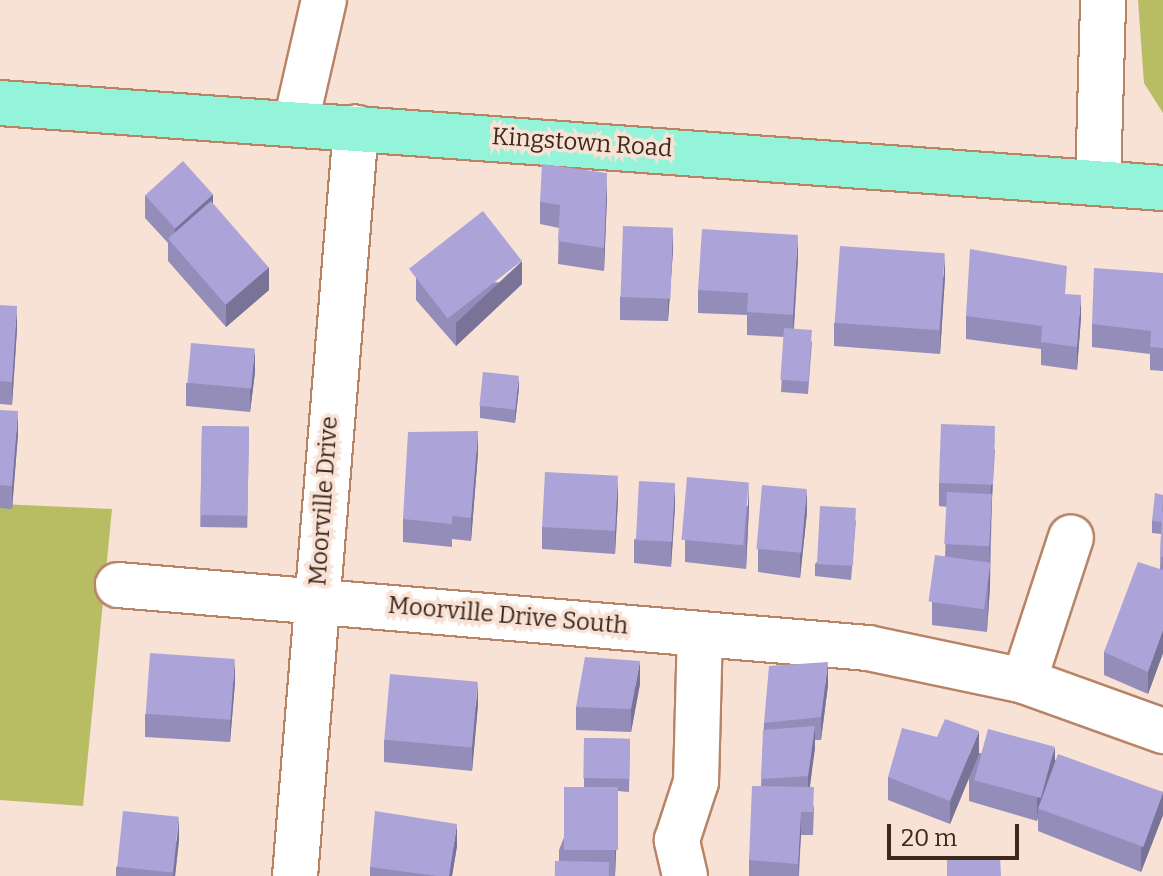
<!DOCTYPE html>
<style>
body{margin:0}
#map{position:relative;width:1163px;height:876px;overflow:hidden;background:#f8e1d5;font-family:Bitter,serif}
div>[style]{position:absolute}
.green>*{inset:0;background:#b8bd63}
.roads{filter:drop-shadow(2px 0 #b78466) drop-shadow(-2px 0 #b78466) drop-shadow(0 2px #b78466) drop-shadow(0 -2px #b78466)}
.minor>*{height:44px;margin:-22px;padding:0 22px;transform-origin:22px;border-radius:22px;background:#fff}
.major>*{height:44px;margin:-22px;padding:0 22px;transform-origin:22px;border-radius:22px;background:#93f4da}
.wall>*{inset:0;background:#948dba;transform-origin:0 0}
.shaded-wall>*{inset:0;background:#787397}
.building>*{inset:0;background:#aca4d8;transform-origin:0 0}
span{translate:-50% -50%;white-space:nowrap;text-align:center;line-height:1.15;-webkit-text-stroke:7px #f8e1d5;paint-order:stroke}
.street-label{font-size:24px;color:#3d281c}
.scale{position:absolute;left:887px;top:824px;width:132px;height:36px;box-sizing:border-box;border:4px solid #3d281c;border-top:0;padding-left:10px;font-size:24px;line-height:28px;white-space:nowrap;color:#3d281c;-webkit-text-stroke:6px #f8e1d5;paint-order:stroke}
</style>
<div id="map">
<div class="green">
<i style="clip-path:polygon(1138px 0,1163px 0,1163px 113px,1144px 83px)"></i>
<i style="clip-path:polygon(0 504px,112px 509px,83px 806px,0 800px)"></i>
</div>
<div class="roads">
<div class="minor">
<i style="left:296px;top:122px;width:125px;rotate:-77.1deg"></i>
<i style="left:1098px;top:183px;width:183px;rotate:-88.4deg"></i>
<i style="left:118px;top:585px;width:753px;rotate:4.8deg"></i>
<i style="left:868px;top:648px;width:159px;rotate:11.9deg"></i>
<i style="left:1024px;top:681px;width:148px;rotate:19.8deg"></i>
<i style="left:1024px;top:681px;width:151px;rotate:-71.9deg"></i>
<i style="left:295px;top:876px;width:751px;rotate:-85.34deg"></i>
<i style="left:685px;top:876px;width:37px;rotate:-103deg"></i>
<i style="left:677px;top:840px;width:61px;rotate:-71.9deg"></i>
<i style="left:696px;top:782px;width:148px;rotate:-88.5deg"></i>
</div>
<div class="major">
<i style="left:0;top:103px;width:1166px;rotate:4.18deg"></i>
</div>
</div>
<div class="wall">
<i style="clip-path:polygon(145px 195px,213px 204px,269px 290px,226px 327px,168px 261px,168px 243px,145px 218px)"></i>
<i style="clip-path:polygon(607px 196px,604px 271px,558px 264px,559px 228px,540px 224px,540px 202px)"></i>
<i style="clip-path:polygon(673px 250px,668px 321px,620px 320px,620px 297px)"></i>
<i style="clip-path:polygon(798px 258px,794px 329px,812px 342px,808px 394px,781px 392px,784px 337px,747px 335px,747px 315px,698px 313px,698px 290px)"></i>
<i style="clip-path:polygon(1163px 273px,1163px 371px,1150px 370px,1150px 354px,1092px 347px,1092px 324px)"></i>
<i style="clip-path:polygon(945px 276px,940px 354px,834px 346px,834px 323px)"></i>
<i style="clip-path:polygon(416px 277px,522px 284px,456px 346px,416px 300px)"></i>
<i style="clip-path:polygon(1067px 294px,1081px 317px,1077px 370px,1041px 365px,1041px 349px,966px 339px,966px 316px)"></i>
<i style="clip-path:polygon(0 305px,17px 329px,12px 405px,0 404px)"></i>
<i style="clip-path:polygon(255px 372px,250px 412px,186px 406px,186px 383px)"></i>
<i style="clip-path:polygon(519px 388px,515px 423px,480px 418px,480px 406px)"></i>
<i style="clip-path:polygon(0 410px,18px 434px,12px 509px,0 508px)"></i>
<i style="left:202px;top:426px;width:47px;height:101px;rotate:1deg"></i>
<i style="clip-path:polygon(995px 449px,992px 499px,990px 586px,987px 632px,932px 625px,932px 602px,945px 557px,947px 507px,939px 506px,939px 483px)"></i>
<i style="clip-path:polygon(478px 453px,471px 541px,452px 539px,452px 547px,403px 542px,403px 519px)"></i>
<i style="clip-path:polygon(1163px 495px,1163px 653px,1148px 694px,1104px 675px,1104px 652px,1160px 569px,1161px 534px,1152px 533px,1152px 521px)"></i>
<i style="clip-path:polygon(618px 499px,615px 554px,542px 549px,542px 527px)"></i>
<i style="clip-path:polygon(749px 505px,746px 569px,685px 562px,685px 540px)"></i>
<i style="clip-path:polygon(675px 506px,671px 567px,634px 563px,634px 540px)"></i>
<i style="clip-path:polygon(807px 512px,800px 578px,758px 572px,758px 549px)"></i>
<i style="clip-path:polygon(856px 520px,851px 580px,815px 576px,815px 564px)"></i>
<i style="clip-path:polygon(235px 682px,230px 742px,145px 737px,145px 714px)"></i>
<i style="clip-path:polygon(640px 684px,631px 732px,576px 730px,576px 707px)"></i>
<i style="clip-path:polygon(828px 685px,821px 740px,815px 740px,810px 787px,814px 809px,813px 835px,801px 835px,799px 876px,749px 876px,749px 860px,761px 786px,764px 723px)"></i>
<i style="clip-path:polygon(478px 705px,472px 771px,384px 762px,384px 740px)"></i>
<i style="clip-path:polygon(584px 738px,630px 739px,629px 792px,618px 791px,615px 876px,609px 876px,559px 861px,559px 850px,584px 787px)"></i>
<i style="clip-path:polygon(979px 753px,1055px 760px,1163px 792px,1163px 815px,1141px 872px,1038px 831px,1038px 818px,1037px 821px,969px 801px,969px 778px,978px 756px,950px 824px,888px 800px,888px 777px)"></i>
<i style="clip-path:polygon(179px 840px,175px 876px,116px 876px,116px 867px)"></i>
<i style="clip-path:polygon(457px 846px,452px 876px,370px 876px,370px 867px)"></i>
</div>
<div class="shaded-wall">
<i style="clip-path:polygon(607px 173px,607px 196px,604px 271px,604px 248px)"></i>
<i style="clip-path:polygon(213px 194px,213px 216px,175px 246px,175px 227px)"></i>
<i style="clip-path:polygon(673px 228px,673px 250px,668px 321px,668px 299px)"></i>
<i style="clip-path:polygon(798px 235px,798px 258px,793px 338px,793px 315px)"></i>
<i style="clip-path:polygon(945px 254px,945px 276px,940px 354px,940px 331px)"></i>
<i style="clip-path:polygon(522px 261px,522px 284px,456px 346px,456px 323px)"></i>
<i style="clip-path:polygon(269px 267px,269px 290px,226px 327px,226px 304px)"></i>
<i style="clip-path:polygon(1081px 295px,1081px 317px,1077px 370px,1077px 347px)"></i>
<i style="clip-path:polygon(17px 306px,17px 329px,12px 405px,12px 382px)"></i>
<i style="clip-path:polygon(255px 349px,255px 372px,250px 412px,250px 390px)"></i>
<i style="clip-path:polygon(519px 376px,519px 388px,515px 423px,515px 411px)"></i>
<i style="clip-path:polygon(18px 411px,18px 434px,12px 509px,12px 486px)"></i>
<i style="clip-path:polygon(995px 426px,989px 570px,990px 563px,990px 586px,987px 632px,991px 487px)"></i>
<i style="clip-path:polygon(478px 431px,478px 453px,471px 541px,471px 518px)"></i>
<i style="clip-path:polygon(618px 476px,618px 499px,615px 554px,615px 531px)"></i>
<i style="clip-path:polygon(749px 482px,749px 505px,746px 569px,746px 546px)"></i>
<i style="clip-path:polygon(675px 483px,675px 506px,671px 567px,671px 544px)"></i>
<i style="clip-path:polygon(807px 489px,807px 512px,800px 578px,800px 555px)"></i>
<i style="clip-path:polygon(1163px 630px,1163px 653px,1148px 694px,1148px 672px)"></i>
<i style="clip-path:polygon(235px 659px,235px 682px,230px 742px,230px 720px)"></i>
<i style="clip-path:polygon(640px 661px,640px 684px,631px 732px,631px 709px)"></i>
<i style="clip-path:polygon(828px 662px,828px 685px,821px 740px,821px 717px)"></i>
<i style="clip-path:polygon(478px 682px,478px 705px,472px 771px,472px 748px)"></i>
<i style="clip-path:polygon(815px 726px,815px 749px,808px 799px,808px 776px)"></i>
<i style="clip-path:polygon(979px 731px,979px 754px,950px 824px,950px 801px)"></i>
<i style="clip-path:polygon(1055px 747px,1055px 770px,1038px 808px,1037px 821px,1037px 799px)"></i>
<i style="clip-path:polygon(618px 787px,618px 810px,615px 876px,615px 853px)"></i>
<i style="clip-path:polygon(1163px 792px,1163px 815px,1141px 872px,1141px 850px)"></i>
<i style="clip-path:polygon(801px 812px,801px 835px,798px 876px,798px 864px)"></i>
<i style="clip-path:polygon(179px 817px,179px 840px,175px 876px,173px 876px)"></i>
<i style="clip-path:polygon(457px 824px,457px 846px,452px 876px,449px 876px)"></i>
</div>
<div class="building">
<i style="left:183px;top:161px;width:45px;height:51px;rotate:48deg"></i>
<i style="clip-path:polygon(542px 164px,607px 173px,604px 248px,558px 241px,560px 205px,540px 202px)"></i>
<i style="left:211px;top:201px;width:88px;height:57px;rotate:49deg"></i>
<i style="left:483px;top:211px;width:63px;height:94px;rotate:52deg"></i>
<i style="left:623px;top:226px;width:50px;height:71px;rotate:2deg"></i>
<i style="clip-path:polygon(702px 229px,798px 235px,793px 315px,747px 312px,748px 293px,698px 290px)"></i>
<i style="left:840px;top:246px;width:105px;height:77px;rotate:4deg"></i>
<i style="clip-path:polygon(970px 249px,1067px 266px,1065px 294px,1081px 295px,1077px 347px,1041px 342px,1042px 326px,966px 316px)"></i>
<i style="clip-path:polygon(1094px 268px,1163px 273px,1163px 348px,1150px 347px,1151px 331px,1092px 324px)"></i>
<i style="clip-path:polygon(0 305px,17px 306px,12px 382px,0 381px)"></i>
<i style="left:784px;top:328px;width:28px;height:52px;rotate:4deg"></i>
<i style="left:191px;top:343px;width:64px;height:40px;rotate:5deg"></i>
<i style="left:483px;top:372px;width:36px;height:34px;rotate:6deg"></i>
<i style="clip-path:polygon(0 410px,18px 411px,12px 486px,0 485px)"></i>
<i style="left:941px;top:424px;width:54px;height:59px;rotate:2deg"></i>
<i style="left:202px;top:426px;width:47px;height:89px;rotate:1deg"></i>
<i style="clip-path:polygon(478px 431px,471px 518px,452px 516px,452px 524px,403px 519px,408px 432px)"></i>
<i style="left:545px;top:472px;width:73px;height:55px;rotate:3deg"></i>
<i style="left:687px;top:477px;width:62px;height:63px;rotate:5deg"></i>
<i style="left:639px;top:481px;width:36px;height:59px;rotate:3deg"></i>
<i style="left:762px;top:485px;width:45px;height:64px;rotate:5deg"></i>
<i style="left:947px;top:492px;width:45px;height:52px;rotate:3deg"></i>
<i style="clip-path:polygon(1155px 493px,1163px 495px,1162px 522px,1152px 521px)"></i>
<i style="left:820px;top:506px;width:36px;height:58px;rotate:3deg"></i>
<i style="clip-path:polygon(1162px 512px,1163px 512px,1163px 557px,1160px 556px)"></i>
<i style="left:935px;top:555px;width:56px;height:47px;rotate:8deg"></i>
<i style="clip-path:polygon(1138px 562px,1163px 570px,1163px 630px,1148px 672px,1104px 652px)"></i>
<i style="left:150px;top:653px;width:85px;height:61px;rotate:4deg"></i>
<i style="clip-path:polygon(585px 657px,640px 661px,631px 709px,576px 707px)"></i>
<i style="clip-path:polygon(828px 662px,821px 717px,764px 723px,769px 666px)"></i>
<i style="left:390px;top:674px;width:88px;height:66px;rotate:5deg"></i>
<i style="clip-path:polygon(945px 719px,979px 731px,950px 801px,888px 777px,902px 728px,937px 737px)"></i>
<i style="clip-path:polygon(815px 726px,808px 776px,761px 779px,763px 730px)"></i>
<i style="left:988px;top:729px;width:69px;height:53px;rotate:15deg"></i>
<i style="left:584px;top:738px;width:46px;height:40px;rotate:1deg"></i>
<i style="left:1058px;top:754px;width:112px;height:58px;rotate:20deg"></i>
<i style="clip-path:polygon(752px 786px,814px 787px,813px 812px,801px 812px,798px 864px,749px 860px)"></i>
<i style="left:564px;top:787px;width:54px;height:63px"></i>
<i style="left:123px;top:811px;width:56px;height:56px;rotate:6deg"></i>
<i style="clip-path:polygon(375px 811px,457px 824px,449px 876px,437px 876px,370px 867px)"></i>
<i style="clip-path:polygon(1000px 856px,1001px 876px,947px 876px,947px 860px)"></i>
<i style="left:555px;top:861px;width:54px;height:15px;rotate:1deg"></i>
</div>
<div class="street-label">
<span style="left:582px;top:143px;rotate:4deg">Kingstown Road</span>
<span style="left:324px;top:501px;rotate:-86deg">Moorville Drive</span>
<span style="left:508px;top:616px;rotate:5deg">Moorville Drive South</span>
</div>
<div class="scale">20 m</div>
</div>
